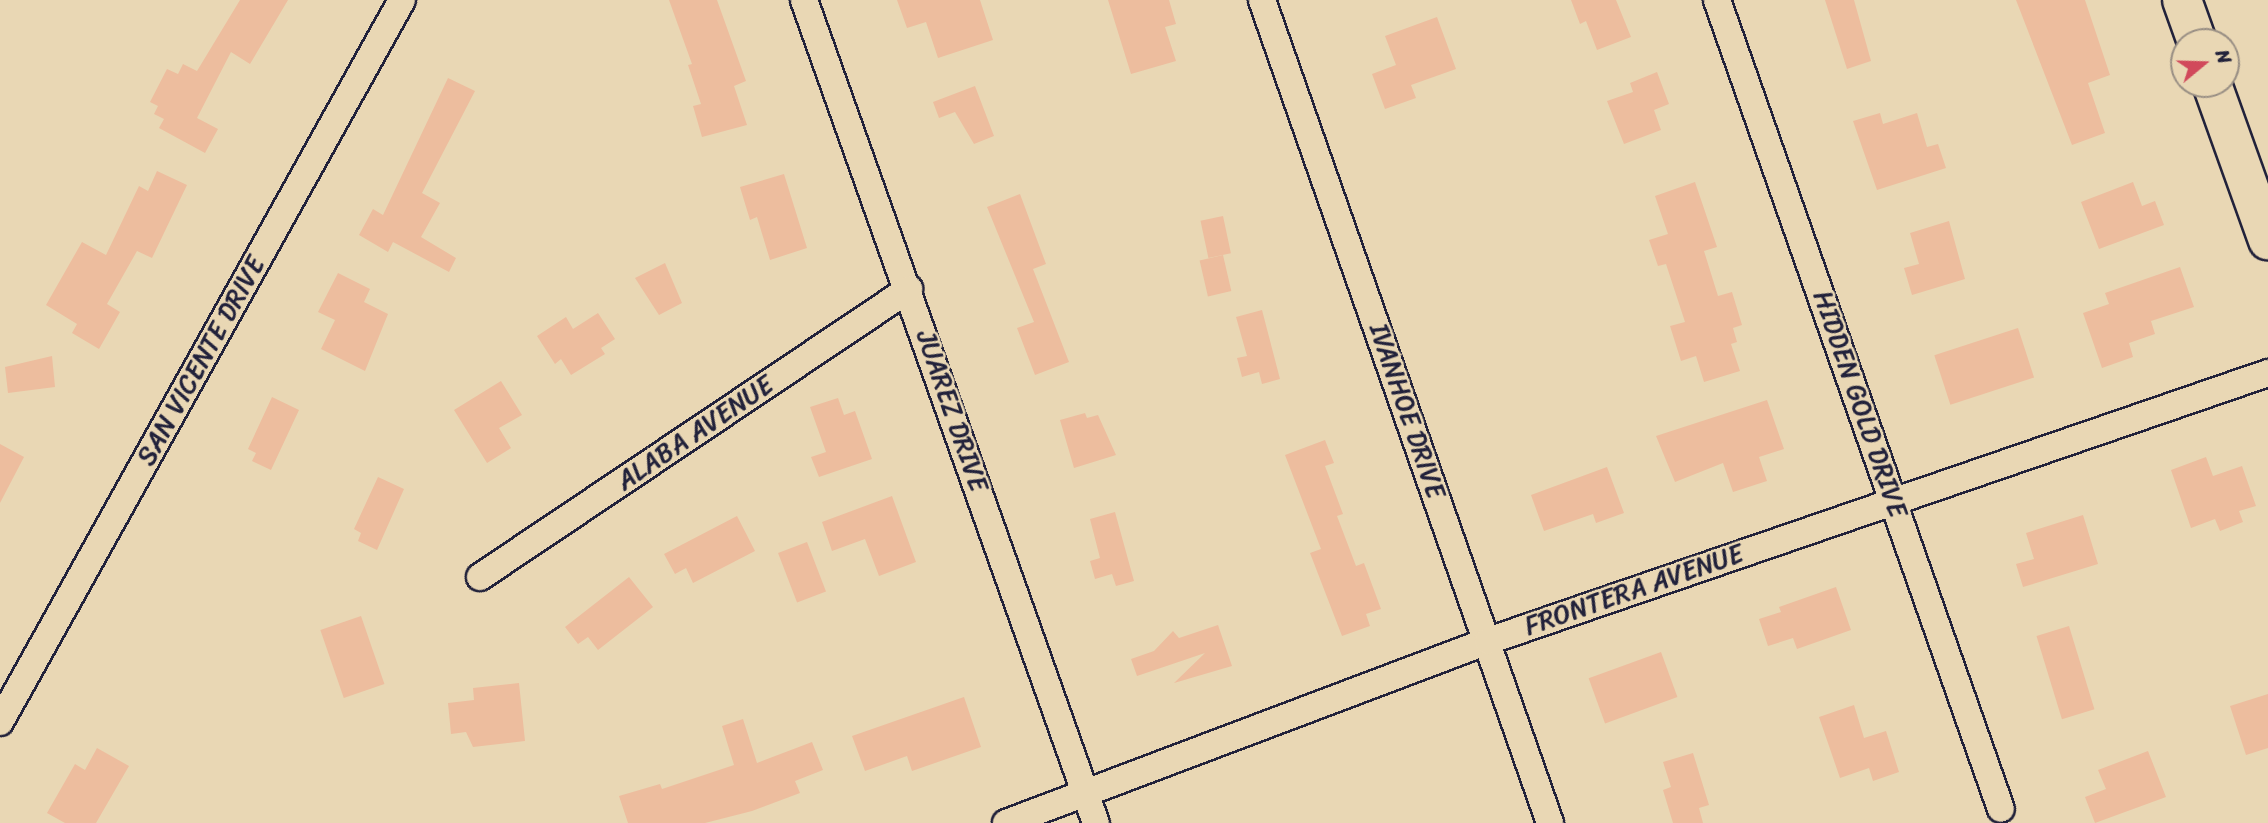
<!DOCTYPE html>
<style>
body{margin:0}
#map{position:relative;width:2268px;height:823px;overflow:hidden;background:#e9d7b4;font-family:Sriracha,sans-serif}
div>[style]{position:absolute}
.building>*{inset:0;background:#edbd9e;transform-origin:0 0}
.roads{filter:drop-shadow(2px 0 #22223b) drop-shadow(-2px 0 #22223b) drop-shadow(0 2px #22223b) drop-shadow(0 -2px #22223b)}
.minor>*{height:26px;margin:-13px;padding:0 13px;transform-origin:13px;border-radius:13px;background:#e9d7b4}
.secondary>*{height:38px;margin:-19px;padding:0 19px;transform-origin:19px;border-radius:19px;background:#e9d7b4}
span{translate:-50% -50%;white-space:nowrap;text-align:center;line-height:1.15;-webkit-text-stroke:5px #e9d7b4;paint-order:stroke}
.street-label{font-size:26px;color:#22223b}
.north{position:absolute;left:2170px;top:28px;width:70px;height:70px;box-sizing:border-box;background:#e9d7b4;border:2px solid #998f84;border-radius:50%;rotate:71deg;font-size:19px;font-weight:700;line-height:28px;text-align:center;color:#22223b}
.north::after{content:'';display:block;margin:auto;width:24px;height:32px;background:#d1495b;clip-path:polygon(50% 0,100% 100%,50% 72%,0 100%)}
</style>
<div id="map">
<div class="building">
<i style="clip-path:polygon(240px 0,288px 0,250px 64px,231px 52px,197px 118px,218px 129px,205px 153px,159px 128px,164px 119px,154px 114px,158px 106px,150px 102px,167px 69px,178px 74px,183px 64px,197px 71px)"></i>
<i style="clip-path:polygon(669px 0,717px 0,746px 81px,734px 86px,747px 125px,702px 137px,693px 106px,701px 104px,688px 65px,692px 64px)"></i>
<i style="clip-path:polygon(897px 0,980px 0,993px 40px,938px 58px,926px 22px,907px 28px)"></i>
<i style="clip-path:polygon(1108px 0,1169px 0,1176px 24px,1165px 27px,1176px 61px,1131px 74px)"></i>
<i style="clip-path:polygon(1571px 0,1616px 0,1631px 37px,1597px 50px,1586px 21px,1580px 24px)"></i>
<i style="clip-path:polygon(1825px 0,1854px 0,1871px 61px,1847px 69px)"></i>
<i style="clip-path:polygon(2016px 0,2085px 0,2110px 75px,2088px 83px,2105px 133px,2072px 145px)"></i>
<i style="clip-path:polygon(1437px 17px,1456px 69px,1411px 85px,1416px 98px,1385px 109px,1372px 74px,1396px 65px,1385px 36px)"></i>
<i style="clip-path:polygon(1657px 72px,1669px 104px,1654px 110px,1661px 130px,1624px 144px,1607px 101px,1633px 92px,1630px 83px)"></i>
<i style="clip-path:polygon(448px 78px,475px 91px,422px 193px,440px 203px,421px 237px,456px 258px,449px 272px,393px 242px,388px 252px,359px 235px,373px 209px,383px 215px)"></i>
<i style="clip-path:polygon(975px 86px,994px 136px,974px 144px,955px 112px,939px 118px,933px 102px)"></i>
<i style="clip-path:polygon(1880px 113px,1883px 124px,1917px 113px,1927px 147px,1938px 144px,1946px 168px,1877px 190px,1853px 121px)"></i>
<i style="clip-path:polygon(157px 171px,187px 185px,152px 258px,137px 251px,107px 304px,120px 312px,99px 349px,72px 333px,77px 324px,46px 305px,82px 242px,106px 255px,139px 186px,148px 191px)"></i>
<i style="clip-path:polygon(784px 174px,807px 248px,770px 260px,757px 217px,750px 220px,740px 187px)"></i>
<i style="clip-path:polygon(1695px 182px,1717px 247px,1704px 251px,1718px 296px,1732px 292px,1742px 325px,1733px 328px,1737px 342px,1731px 344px,1740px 371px,1704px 382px,1696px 356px,1681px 361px,1670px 326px,1685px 322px,1666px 264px,1658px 266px,1649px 240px,1668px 234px,1655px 196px)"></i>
<i style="clip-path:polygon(2133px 182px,2142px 206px,2155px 201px,2164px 225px,2099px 249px,2081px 202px)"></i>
<i style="clip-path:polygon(1020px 194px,1046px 264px,1033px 269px,1069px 362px,1035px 375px,1017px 328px,1034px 322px,987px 207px)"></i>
<i style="left:1223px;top:216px;width:38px;height:23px;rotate:78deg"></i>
<i style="clip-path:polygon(1949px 221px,1965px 279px,1912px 295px,1904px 268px,1919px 264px,1910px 233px)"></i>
<i style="left:1223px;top:255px;width:37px;height:24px;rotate:77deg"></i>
<i style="clip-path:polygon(665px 263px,682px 303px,659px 315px,635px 278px)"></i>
<i style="clip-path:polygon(2180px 267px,2194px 307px,2151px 321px,2155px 334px,2129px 343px,2133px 357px,2102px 368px,2083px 313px,2109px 304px,2105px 293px)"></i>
<i style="clip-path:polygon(338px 273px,370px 289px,364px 302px,388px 314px,365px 371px,321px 349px,335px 320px,318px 312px)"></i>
<i style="clip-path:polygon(1262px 310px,1280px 379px,1262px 384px,1259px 372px,1242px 377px,1237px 358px,1247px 356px,1236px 317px)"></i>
<i style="clip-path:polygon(598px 313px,615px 339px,601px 348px,605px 354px,571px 375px,561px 359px,555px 364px,537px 336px,566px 317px,573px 329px)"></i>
<i style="left:2018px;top:328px;width:52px;height:88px;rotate:72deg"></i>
<i style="clip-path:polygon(52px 356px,55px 387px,8px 393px,5px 367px)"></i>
<i style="clip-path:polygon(501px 381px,522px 415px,499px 428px,511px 448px,487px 463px,454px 410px)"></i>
<i style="clip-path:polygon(272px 397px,299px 410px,271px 470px,252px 461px,256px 453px,248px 449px)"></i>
<i style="clip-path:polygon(838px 398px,844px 415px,855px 411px,872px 459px,819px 477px,811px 457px,826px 452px,810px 407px)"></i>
<i style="clip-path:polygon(1767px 400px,1784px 449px,1759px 457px,1767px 481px,1733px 492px,1723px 463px,1675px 482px,1656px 436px)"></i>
<i style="clip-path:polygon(1085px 413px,1087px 418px,1098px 415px,1116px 455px,1074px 468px,1060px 420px)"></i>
<i style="clip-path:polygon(1325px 440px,1334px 463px,1325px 466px,1343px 514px,1337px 516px,1356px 566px,1364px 563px,1381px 609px,1366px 614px,1370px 626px,1342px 636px,1310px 553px,1321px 549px,1285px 455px)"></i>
<i style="clip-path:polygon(0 444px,24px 457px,0 503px)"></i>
<i style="clip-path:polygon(2206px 457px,2213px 476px,2242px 466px,2256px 506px,2239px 511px,2243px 522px,2220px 531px,2215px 519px,2191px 528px,2171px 470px)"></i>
<i style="clip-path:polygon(1607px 467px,1624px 513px,1596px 523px,1593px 514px,1544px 531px,1531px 495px)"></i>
<i style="clip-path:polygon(378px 477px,404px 489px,377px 550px,358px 541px,361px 533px,354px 529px)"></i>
<i style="clip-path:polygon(892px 496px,916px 562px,879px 576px,865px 539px,832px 551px,822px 522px)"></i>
<i style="clip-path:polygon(1115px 512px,1134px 581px,1116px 586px,1112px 574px,1095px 579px,1090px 561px,1100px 558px,1090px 519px)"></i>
<i style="clip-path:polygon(2083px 515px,2098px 564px,2023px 587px,2016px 564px,2034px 559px,2026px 533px)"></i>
<i style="clip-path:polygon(737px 516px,755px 551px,693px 583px,686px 568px,675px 574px,664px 554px)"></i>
<i style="left:807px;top:542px;width:53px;height:31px;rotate:69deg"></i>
<i style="clip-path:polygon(629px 577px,653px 607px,598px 650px,588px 637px,578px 644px,565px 627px)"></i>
<i style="clip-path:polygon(1836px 587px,1851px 630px,1797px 649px,1793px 638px,1768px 646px,1759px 619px,1781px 612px,1779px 607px)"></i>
<i style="left:361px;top:616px;width:72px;height:43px;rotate:71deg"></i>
<i style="clip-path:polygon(1218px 625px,1232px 666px,1174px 683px,1205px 653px,1137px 676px,1131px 659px,1154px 651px,1173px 631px,1179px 638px)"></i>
<i style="left:2069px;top:626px;width:87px;height:34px;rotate:73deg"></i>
<i style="left:1661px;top:652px;width:48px;height:77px;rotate:70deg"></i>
<i style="clip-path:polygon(519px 683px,525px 741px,473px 747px,466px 732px,451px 734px,448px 703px,474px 700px,473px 688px)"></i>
<i style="clip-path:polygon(2268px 694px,2268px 748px,2246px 755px,2230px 706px)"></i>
<i style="clip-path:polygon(964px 697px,981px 747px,912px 771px,907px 756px,865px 771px,852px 736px)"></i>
<i style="clip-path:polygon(1854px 705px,1864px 738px,1886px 731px,1899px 772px,1873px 781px,1869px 768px,1840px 778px,1819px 717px)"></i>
<i style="clip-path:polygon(743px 719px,757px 763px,812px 742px,823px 770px,795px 781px,800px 793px,752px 811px,705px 823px,628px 823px,619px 796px,660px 784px,662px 789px,734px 765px,722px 726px)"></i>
<i style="clip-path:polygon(97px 748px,129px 766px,96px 823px,65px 823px,47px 813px,75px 764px,85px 770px)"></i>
<i style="clip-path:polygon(2148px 751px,2166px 797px,2095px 823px,2085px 797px,2106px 789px,2098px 770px)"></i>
<i style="clip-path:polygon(1693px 753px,1709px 805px,1699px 808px,1703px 823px,1673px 823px,1663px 790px,1671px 787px,1663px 762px)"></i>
</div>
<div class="roads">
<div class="minor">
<i style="left:804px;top:0;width:873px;rotate:70.47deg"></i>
<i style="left:1262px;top:0;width:872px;rotate:70.71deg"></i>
<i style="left:1717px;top:0;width:857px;rotate:70.66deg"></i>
<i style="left:480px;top:577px;width:517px;rotate:-33.87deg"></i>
<i style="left:0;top:722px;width:826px;rotate:-60.89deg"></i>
<i style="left:1006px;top:823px;width:515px;rotate:-20.69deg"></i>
<i style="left:1488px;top:641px;width:825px;rotate:-18.96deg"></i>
</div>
<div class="secondary">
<i style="left:2182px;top:0;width:45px;rotate:70.3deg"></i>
<i style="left:2212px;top:84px;width:166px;rotate:70.3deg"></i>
</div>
</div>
<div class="street-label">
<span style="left:201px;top:361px;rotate:-61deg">SAN VICENTE DRIVE</span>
<span style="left:1860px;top:404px;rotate:71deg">HIDDEN GOLD DRIVE</span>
<span style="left:952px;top:411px;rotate:71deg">JUAREZ DRIVE</span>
<span style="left:1407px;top:411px;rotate:71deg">IVANHOE DRIVE</span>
<span style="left:695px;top:433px;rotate:-34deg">ALABA AVENUE</span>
<span style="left:1634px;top:590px;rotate:-19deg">FRONTERA AVENUE</span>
</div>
<div class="north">N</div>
</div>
